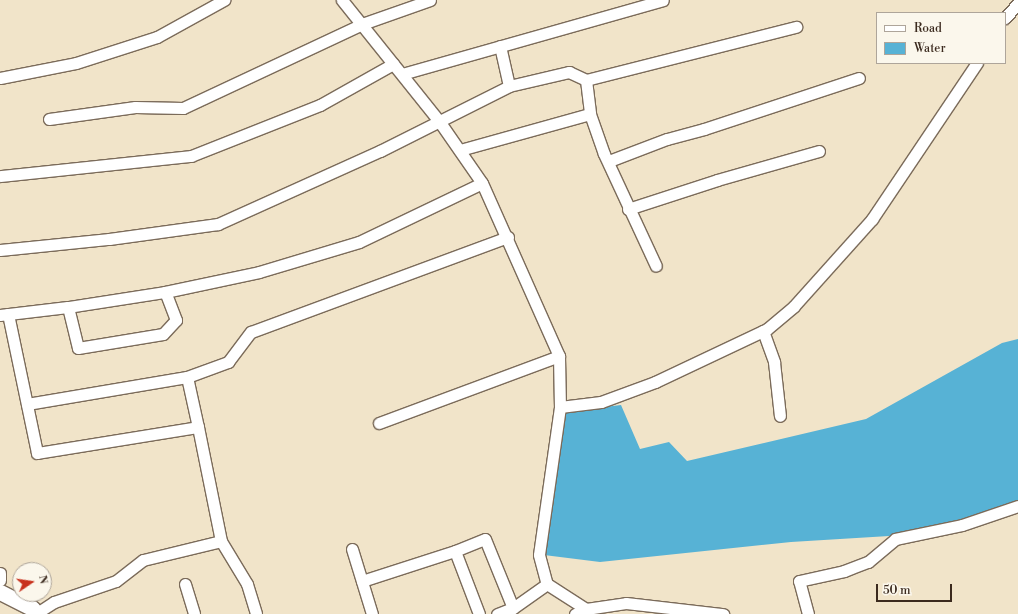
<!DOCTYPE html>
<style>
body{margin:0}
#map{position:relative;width:1018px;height:614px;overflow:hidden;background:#f1e4c9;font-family:"Libre Bodoni",serif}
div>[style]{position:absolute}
.water>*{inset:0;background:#57b2d5}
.roads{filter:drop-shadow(1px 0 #7b6b5a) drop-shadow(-1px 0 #7b6b5a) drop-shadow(0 1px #7b6b5a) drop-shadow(0 -1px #7b6b5a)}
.street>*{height:11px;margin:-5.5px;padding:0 5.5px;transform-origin:5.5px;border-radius:5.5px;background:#fff}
.secondary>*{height:15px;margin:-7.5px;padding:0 7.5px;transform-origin:7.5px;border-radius:7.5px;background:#fff}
span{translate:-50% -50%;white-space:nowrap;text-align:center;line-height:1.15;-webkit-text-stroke:3.5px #fbf7ec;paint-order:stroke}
.legend{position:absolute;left:876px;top:12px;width:130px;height:52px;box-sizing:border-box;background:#fbf7ec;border:1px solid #aea59a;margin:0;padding:5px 7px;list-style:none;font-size:12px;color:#3b2a1e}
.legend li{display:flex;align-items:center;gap:8px;height:20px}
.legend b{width:20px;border:1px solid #aea59a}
.north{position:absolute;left:12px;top:562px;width:40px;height:40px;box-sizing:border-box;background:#fbf7ec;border:1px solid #aea59a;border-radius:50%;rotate:77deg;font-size:11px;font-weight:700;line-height:16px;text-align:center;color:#3b2a1e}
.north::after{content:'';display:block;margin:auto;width:14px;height:18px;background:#c8321e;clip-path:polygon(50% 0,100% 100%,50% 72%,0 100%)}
.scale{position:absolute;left:876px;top:584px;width:76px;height:18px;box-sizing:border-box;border:2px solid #3b2a1e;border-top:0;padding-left:5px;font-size:12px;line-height:14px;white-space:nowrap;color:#3b2a1e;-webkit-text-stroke:3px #fbf7ec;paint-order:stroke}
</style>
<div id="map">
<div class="water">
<i style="clip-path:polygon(1018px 339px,1018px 506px,889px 536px,791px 542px,600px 562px,544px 555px,563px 412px,621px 405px,640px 449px,669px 442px,687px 461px,866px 419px,1002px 343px)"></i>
</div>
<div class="roads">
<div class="street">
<i style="left:342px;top:0;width:155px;rotate:51.3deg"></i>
<i style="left:439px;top:121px;width:75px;rotate:55.3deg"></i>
<i style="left:482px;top:183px;width:189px;rotate:66deg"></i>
<i style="left:559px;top:356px;width:51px;rotate:88.9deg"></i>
<i style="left:560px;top:407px;width:149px;rotate:98.1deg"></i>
<i style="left:539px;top:555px;width:30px;rotate:75deg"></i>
<i style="left:547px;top:584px;width:42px;rotate:144.8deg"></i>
<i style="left:513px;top:608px;width:17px;rotate:159deg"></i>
<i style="left:1005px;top:18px;width:20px;rotate:-49deg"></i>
<i style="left:500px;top:46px;width:41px;rotate:77.3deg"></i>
<i style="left:402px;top:74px;width:271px;rotate:-15.8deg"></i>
<i style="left:0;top:78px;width:77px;rotate:-11.2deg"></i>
<i style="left:76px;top:63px;width:85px;rotate:-17.8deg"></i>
<i style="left:157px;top:37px;width:77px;rotate:-28.9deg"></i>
<i style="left:586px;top:80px;width:217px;rotate:-14.2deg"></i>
<i style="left:49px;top:119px;width:87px;rotate:-7.9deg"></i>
<i style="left:135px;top:107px;width:48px;rotate:1.2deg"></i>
<i style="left:183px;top:108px;width:198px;rotate:-25.1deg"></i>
<i style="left:362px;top:24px;width:72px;rotate:-19.4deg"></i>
<i style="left:460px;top:150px;width:135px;rotate:-15.5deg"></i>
<i style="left:609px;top:161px;width:62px;rotate:-20.8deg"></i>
<i style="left:667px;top:139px;width:38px;rotate:-15deg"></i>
<i style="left:704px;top:129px;width:163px;rotate:-18.2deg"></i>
<i style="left:0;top:176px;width:192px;rotate:-6deg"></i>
<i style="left:191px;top:156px;width:139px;rotate:-21.6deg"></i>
<i style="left:320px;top:105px;width:84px;rotate:-29.3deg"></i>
<i style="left:628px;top:209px;width:94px;rotate:-18deg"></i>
<i style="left:717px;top:180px;width:106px;rotate:-15.9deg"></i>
<i style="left:0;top:250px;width:110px;rotate:-5.8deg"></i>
<i style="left:109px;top:239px;width:110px;rotate:-7.8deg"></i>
<i style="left:218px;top:224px;width:178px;rotate:-24.3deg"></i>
<i style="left:380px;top:151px;width:144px;rotate:-26.7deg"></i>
<i style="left:509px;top:86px;width:62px;rotate:-13.1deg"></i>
<i style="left:569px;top:72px;width:19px;rotate:25deg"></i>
<i style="left:586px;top:80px;width:34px;rotate:83deg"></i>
<i style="left:590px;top:114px;width:42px;rotate:70.7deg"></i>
<i style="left:604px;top:154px;width:123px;rotate:65.1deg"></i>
<i style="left:68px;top:307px;width:98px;rotate:-8.8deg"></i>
<i style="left:8px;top:314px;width:142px;rotate:78.2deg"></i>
<i style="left:37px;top:453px;width:163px;rotate:-9.2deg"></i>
<i style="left:198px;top:427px;width:116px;rotate:78.6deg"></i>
<i style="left:221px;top:541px;width:50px;rotate:58.8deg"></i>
<i style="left:247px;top:584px;width:31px;rotate:73deg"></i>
<i style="left:0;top:315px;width:68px;rotate:-6.7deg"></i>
<i style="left:68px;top:307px;width:42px;rotate:76.3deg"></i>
<i style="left:78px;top:348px;width:86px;rotate:-9.4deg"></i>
<i style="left:163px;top:334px;width:19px;rotate:-47deg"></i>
<i style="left:176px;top:320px;width:30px;rotate:-111deg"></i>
<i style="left:165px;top:292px;width:96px;rotate:-12deg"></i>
<i style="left:259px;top:272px;width:104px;rotate:-16.7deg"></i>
<i style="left:359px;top:242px;width:136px;rotate:-25.6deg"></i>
<i style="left:763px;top:331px;width:33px;rotate:70deg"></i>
<i style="left:774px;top:362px;width:54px;rotate:83.7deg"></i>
<i style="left:187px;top:377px;width:44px;rotate:-20.1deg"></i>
<i style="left:228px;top:362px;width:38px;rotate:-53deg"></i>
<i style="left:251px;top:332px;width:274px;rotate:-20.3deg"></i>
<i style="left:27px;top:404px;width:162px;rotate:-9.6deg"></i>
<i style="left:187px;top:377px;width:51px;rotate:77.6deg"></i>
<i style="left:560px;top:407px;width:41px;rotate:-7deg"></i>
<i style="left:601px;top:402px;width:58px;rotate:-20.3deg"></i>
<i style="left:655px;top:382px;width:124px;rotate:-25.3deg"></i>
<i style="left:767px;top:329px;width:35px;rotate:-40deg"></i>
<i style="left:794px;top:306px;width:117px;rotate:-48.1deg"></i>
<i style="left:872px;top:219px;width:188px;rotate:-56.1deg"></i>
<i style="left:379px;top:423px;width:192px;rotate:-20.4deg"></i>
<i style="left:352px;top:549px;width:68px;rotate:72.9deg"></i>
<i style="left:0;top:573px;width:7px;rotate:90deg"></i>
<i style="left:362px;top:581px;width:98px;rotate:-17.9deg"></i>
<i style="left:185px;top:584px;width:31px;rotate:73deg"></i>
<i style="left:547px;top:584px;width:46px;rotate:32.7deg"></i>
<i style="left:586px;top:609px;width:4px;rotate:76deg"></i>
<i style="left:37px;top:613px;width:20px;rotate:-33deg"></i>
<i style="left:54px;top:602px;width:65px;rotate:-18.7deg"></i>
<i style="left:116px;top:581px;width:34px;rotate:-38deg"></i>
<i style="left:143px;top:560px;width:80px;rotate:-13.7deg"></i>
<i style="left:479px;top:614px;width:67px;rotate:-110.9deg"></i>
<i style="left:455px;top:551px;width:32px;rotate:-22deg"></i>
<i style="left:485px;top:539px;width:74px;rotate:67.9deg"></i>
<i style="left:575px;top:614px;width:12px;rotate:-24deg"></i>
<i style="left:586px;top:609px;width:40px;rotate:-8.5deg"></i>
<i style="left:626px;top:603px;width:98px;rotate:6.5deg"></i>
<i style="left:808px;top:614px;width:34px;rotate:-105deg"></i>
<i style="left:799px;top:581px;width:46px;rotate:-12.5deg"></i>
<i style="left:844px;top:571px;width:26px;rotate:-21deg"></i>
<i style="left:868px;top:562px;width:35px;rotate:-40deg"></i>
<i style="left:895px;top:539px;width:68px;rotate:-11.8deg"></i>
<i style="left:962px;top:525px;width:59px;rotate:-18.7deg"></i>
</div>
<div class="secondary">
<i style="left:0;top:592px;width:36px;rotate:27deg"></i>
<i style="left:32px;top:608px;width:8px;rotate:50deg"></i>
</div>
</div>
<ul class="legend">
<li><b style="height:5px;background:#fff"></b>Road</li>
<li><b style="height:11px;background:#57b2d5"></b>Water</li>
</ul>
<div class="north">N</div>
<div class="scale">50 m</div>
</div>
